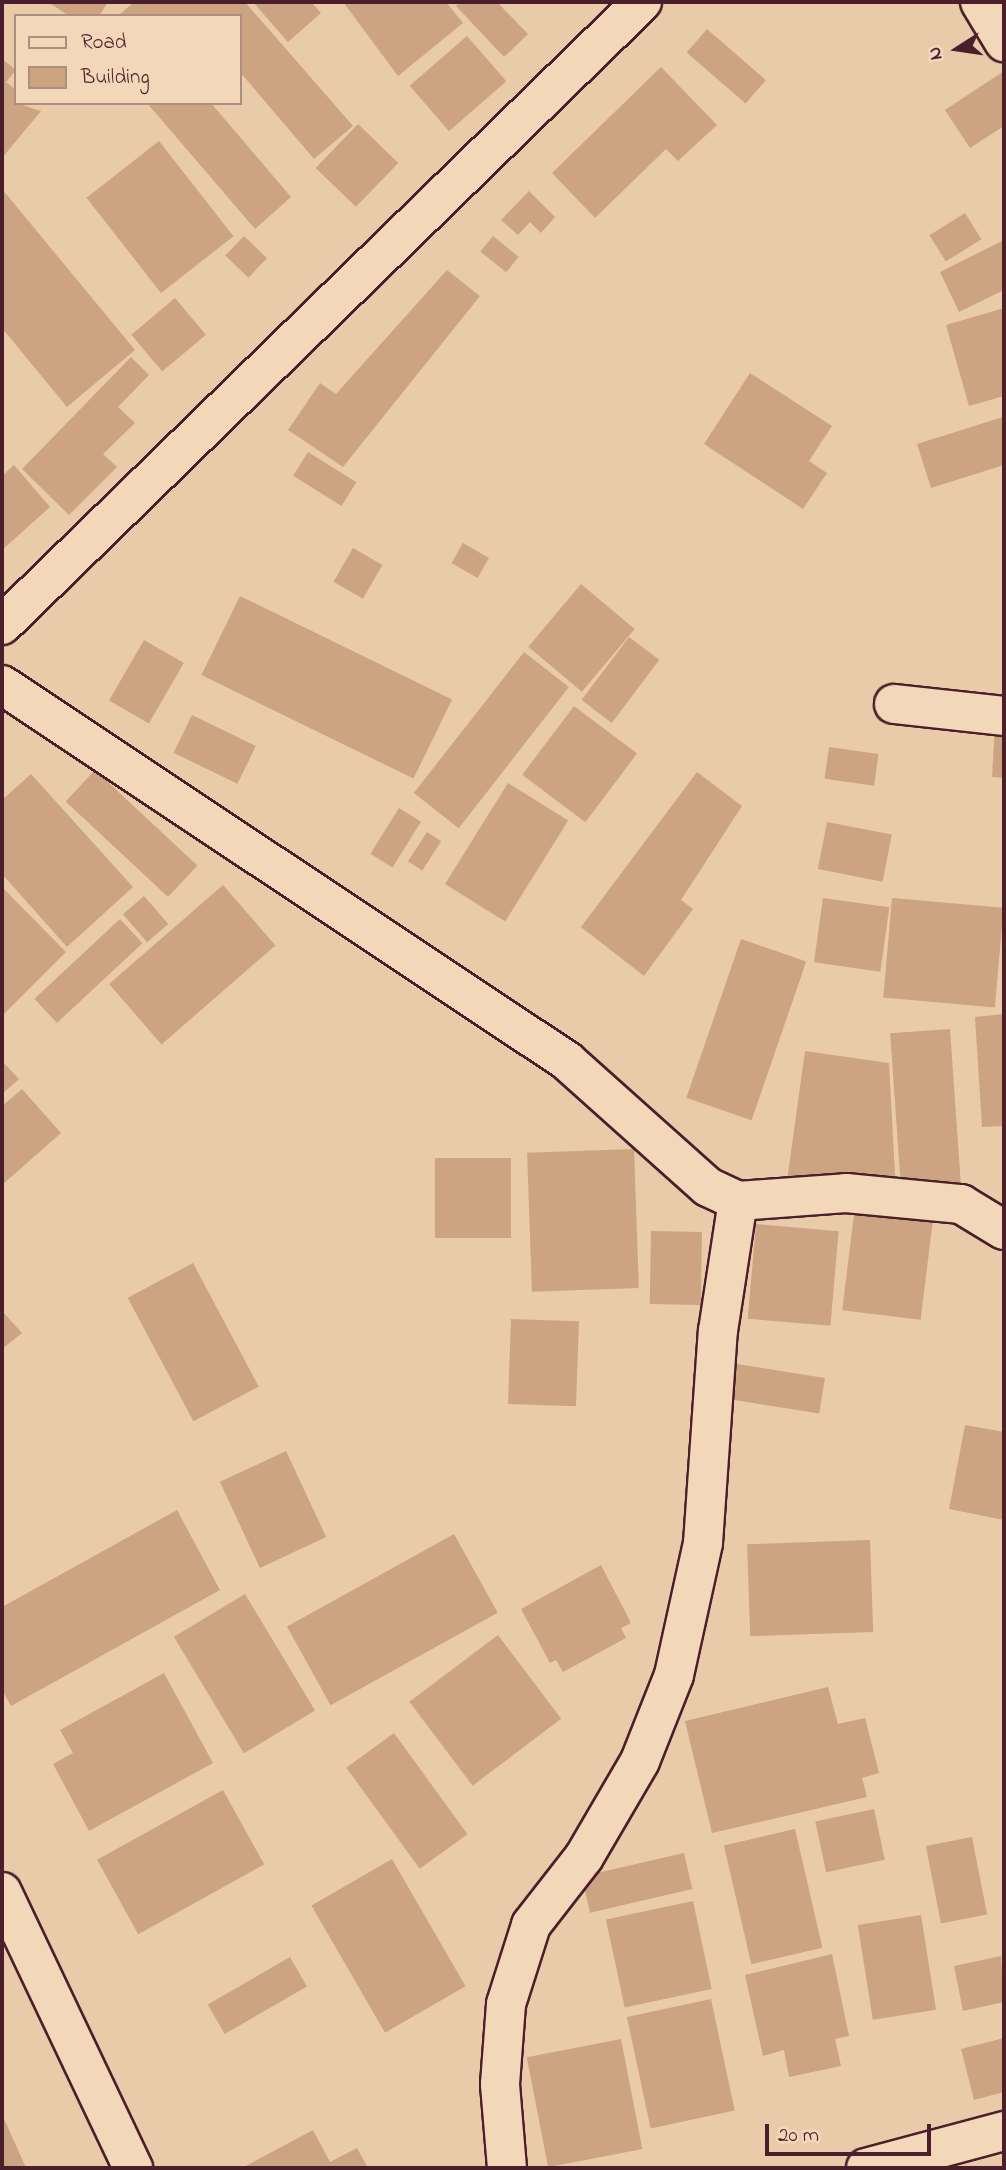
<!DOCTYPE html>
<style>
body{margin:0}
#map{position:relative;width:1006px;height:2170px;overflow:hidden;background:#e9cbaa;font-family:"Indie Flower",sans-serif}
div>[style]{position:absolute}
.building>*{inset:0;background:#cda481;transform-origin:0 0}
.roads{filter:drop-shadow(2px 0 #4a1f2b) drop-shadow(-2px 0 #4a1f2b) drop-shadow(0 2px #4a1f2b) drop-shadow(0 -2px #4a1f2b)}
.minor>*{height:38px;margin:-19px;padding:0 19px;transform-origin:19px;border-radius:19px;background:#f2d8b9}
span{translate:-50% -50%;white-space:nowrap;text-align:center;line-height:1.15;-webkit-text-stroke:5px #f2d8b9;paint-order:stroke}
.frame{position:absolute;inset:0;border:4px solid #4a1f2b;pointer-events:none}
.legend{position:absolute;left:14px;top:14px;width:228px;height:91px;box-sizing:border-box;background:#f2d8b9;border:2px solid #af8e80;margin:0;padding:9px 12px;list-style:none;font-size:21px;color:#4a1f2b}
.legend li{display:flex;align-items:center;gap:14px;height:35px}
.legend b{width:35px;border:2px solid #af8e80}
.north{position:absolute;left:922px;top:14px;width:70px;height:70px;-webkit-text-stroke:5px #f2d8b9;paint-order:stroke;rotate:258deg;font-size:19px;font-weight:700;line-height:28px;text-align:center;color:#4a1f2b}
.north::after{content:'';display:block;margin:auto;width:24px;height:32px;background:#4a1f2b;clip-path:polygon(50% 0,100% 100%,50% 72%,0 100%)}
.scale{position:absolute;left:765px;top:2124px;width:166px;height:32px;box-sizing:border-box;border:4px solid #4a1f2b;border-top:0;padding-left:9px;font-size:21px;line-height:24px;white-space:nowrap;color:#4a1f2b;-webkit-text-stroke:5px #f2d8b9;paint-order:stroke}
</style>
<div id="map">
<div class="building">
<i style="clip-path:polygon(48px 2px,108px 2px,99px 16px,69px 16px)"></i>
<i style="clip-path:polygon(134px 2px,245px 2px,353px 126px,314px 159px,240px 72px,240px 16px,118px 16px)"></i>
<i style="clip-path:polygon(253px 2px,311px 2px,321px 13px,288px 42px)"></i>
<i style="clip-path:polygon(343px 2px,446px 2px,463px 23px,398px 76px)"></i>
<i style="clip-path:polygon(460px 2px,497px 2px,528px 34px,504px 57px,456px 6px)"></i>
<i style="left:707px;top:29px;width:78px;height:31px;rotate:41deg"></i>
<i style="left:467px;top:36px;width:60px;height:76px;rotate:49deg"></i>
<i style="clip-path:polygon(2px 59px,16px 70px,6px 82px,16px 90px,16px 103px,41px 111px,2px 158px)"></i>
<i style="clip-path:polygon(661px 67px,717px 125px,678px 161px,666px 149px,595px 218px,552px 173px)"></i>
<i style="clip-path:polygon(1004px 71px,1004px 126px,970px 148px,945px 110px)"></i>
<i style="clip-path:polygon(147px 103px,211px 103px,291px 197px,255px 229px)"></i>
<i style="left:358px;top:124px;width:56px;height:61px;rotate:44deg"></i>
<i style="left:159px;top:141px;width:121px;height:92px;rotate:52deg"></i>
<i style="clip-path:polygon(2px 189px,135px 350px,67px 407px,2px 328px)"></i>
<i style="clip-path:polygon(529px 191px,555px 217px,541px 233px,530px 222px,518px 235px,501px 220px)"></i>
<i style="left:965px;top:213px;width:31px;height:42px;rotate:58deg"></i>
<i style="left:244px;top:236px;width:32px;height:27px;rotate:44deg"></i>
<i style="left:493px;top:236px;width:33px;height:20px;rotate:39deg"></i>
<i style="clip-path:polygon(1004px 240px,1004px 290px,959px 312px,940px 272px)"></i>
<i style="clip-path:polygon(447px 270px,480px 296px,343px 467px,288px 430px,320px 383px,336px 394px)"></i>
<i style="left:175px;top:298px;width:48px;height:57px;rotate:50deg"></i>
<i style="clip-path:polygon(1004px 308px,1004px 396px,969px 406px,946px 325px)"></i>
<i style="clip-path:polygon(131px 357px,149px 375px,118px 407px,135px 423px,103px 454px,117px 467px,69px 515px,22px 469px)"></i>
<i style="clip-path:polygon(750px 373px,832px 426px,809px 461px,827px 473px,803px 509px,704px 444px)"></i>
<i style="clip-path:polygon(1003px 417px,1004px 465px,931px 488px,917px 444px)"></i>
<i style="left:308px;top:452px;width:57px;height:28px;rotate:32deg"></i>
<i style="clip-path:polygon(14px 465px,50px 507px,2px 550px,2px 476px)"></i>
<i style="left:463px;top:543px;width:30px;height:23px;rotate:30deg"></i>
<i style="left:353px;top:548px;width:34px;height:39px;rotate:30deg"></i>
<i style="left:581px;top:584px;width:70px;height:82px;rotate:40deg"></i>
<i style="left:240px;top:596px;width:236px;height:88px;rotate:26deg"></i>
<i style="left:629px;top:637px;width:38px;height:79px;rotate:37deg"></i>
<i style="left:144px;top:640px;width:46px;height:70px;rotate:30deg"></i>
<i style="left:524px;top:652px;width:57px;height:179px;rotate:38deg"></i>
<i style="left:574px;top:706px;width:79px;height:86px;rotate:37deg"></i>
<i style="left:192px;top:715px;width:71px;height:42px;rotate:26deg"></i>
<i style="clip-path:polygon(995px 726px,1004px 727px,1004px 778px,992px 777px)"></i>
<i style="left:829px;top:747px;width:50px;height:32px;rotate:8deg"></i>
<i style="left:95px;top:770px;width:140px;height:43px;rotate:43deg"></i>
<i style="clip-path:polygon(697px 772px,742px 806px,681px 900px,693px 909px,644px 976px,581px 927px)"></i>
<i style="clip-path:polygon(31px 774px,133px 887px,67px 947px,2px 874px,2px 800px)"></i>
<i style="left:508px;top:783px;width:71px;height:119px;rotate:32deg"></i>
<i style="left:399px;top:808px;width:26px;height:54px;rotate:32deg"></i>
<i style="left:827px;top:822px;width:66px;height:48px;rotate:11deg"></i>
<i style="left:427px;top:832px;width:17px;height:35px;rotate:33deg"></i>
<i style="left:223px;top:885px;width:80px;height:151px;rotate:49deg"></i>
<i style="clip-path:polygon(2px 887px,66px 952px,2px 1016px)"></i>
<i style="left:144px;top:896px;width:37px;height:28px;rotate:49deg"></i>
<i style="left:823px;top:898px;width:67px;height:65px;rotate:8deg"></i>
<i style="left:892px;top:898px;width:112px;height:100px;rotate:5deg"></i>
<i style="left:120px;top:919px;width:33px;height:117px;rotate:47deg"></i>
<i style="left:741px;top:939px;width:69px;height:168px;rotate:19deg"></i>
<i style="clip-path:polygon(1004px 1014px,1004px 1126px,982px 1127px,975px 1017px)"></i>
<i style="left:950px;top:1029px;width:158px;height:60px;rotate:86deg"></i>
<i style="clip-path:polygon(805px 1051px,889px 1063px,896px 1193px,786px 1188px)"></i>
<i style="clip-path:polygon(2px 1061px,19px 1079px,2px 1094px)"></i>
<i style="clip-path:polygon(22px 1089px,61px 1133px,2px 1185px,2px 1106px)"></i>
<i style="left:634px;top:1149px;width:139px;height:107px;rotate:88deg"></i>
<i style="left:511px;top:1158px;width:80px;height:76px;rotate:90deg"></i>
<i style="left:856px;top:1198px;width:79px;height:113px;rotate:7deg"></i>
<i style="left:756px;top:1224px;width:83px;height:95px;rotate:5deg"></i>
<i style="left:651px;top:1231px;width:51px;height:73px;rotate:1deg"></i>
<i style="left:193px;top:1263px;width:140px;height:74px;rotate:62deg"></i>
<i style="clip-path:polygon(2px 1311px,22px 1333px,2px 1349px)"></i>
<i style="left:511px;top:1319px;width:68px;height:85px;rotate:2deg"></i>
<i style="left:737px;top:1364px;width:89px;height:36px;rotate:9deg"></i>
<i style="clip-path:polygon(965px 1425px,1004px 1432px,1004px 1520px,949px 1509px)"></i>
<i style="left:286px;top:1451px;width:95px;height:73px;rotate:65deg"></i>
<i style="clip-path:polygon(177px 1510px,220px 1590px,11px 1706px,2px 1690px,2px 1607px)"></i>
<i style="left:454px;top:1534px;width:90px;height:191px;rotate:61deg"></i>
<i style="left:870px;top:1540px;width:92px;height:123px;rotate:88deg"></i>
<i style="clip-path:polygon(601px 1565px,631px 1623px,621px 1628px,626px 1638px,563px 1672px,556px 1660px,550px 1663px,521px 1609px)"></i>
<i style="left:245px;top:1594px;width:136px;height:83px;rotate:59deg"></i>
<i style="left:498px;top:1635px;width:105px;height:111px;rotate:53deg"></i>
<i style="clip-path:polygon(164px 1673px,213px 1763px,89px 1831px,53px 1764px,73px 1753px,60px 1730px)"></i>
<i style="clip-path:polygon(828px 1687px,838px 1724px,865px 1718px,879px 1773px,862px 1778px,867px 1797px,712px 1833px,685px 1721px)"></i>
<i style="left:394px;top:1733px;width:125px;height:59px;rotate:54deg"></i>
<i style="left:223px;top:1790px;width:85px;height:144px;rotate:61deg"></i>
<i style="left:874px;top:1809px;width:52px;height:60px;rotate:78deg"></i>
<i style="left:795px;top:1829px;width:122px;height:73px;rotate:77deg"></i>
<i style="left:972px;top:1837px;width:79px;height:47px;rotate:79deg"></i>
<i style="left:684px;top:1853px;width:37px;height:105px;rotate:77deg"></i>
<i style="left:392px;top:1859px;width:147px;height:93px;rotate:60deg"></i>
<i style="left:693px;top:1901px;width:90px;height:89px;rotate:78deg"></i>
<i style="left:921px;top:1915px;width:96px;height:64px;rotate:81deg"></i>
<i style="clip-path:polygon(832px 1954px,849px 2036px,835px 2039px,841px 2066px,789px 2077px,784px 2050px,763px 2056px,745px 1975px)"></i>
<i style="clip-path:polygon(1001px 1956px,1004px 2002px,963px 2011px,954px 1966px)"></i>
<i style="left:290px;top:1957px;width:34px;height:95px;rotate:60deg"></i>
<i style="left:711px;top:1999px;width:114px;height:86px;rotate:78deg"></i>
<i style="clip-path:polygon(1004px 2038px,1004px 2092px,974px 2100px,961px 2049px)"></i>
<i style="left:621px;top:2039px;width:112px;height:96px;rotate:79deg"></i>
<i style="clip-path:polygon(2px 2114px,26px 2168px,2px 2168px)"></i>
<i style="clip-path:polygon(313px 2130px,330px 2162px,357px 2148px,368px 2168px,242px 2168px)"></i>
</div>
<div class="roads">
<div class="minor">
<i style="left:980px;top:2px;width:47px;rotate:59deg"></i>
<i style="left:2px;top:625px;width:893px;rotate:-44.23deg"></i>
<i style="left:2px;top:685px;width:679px;rotate:33.64deg"></i>
<i style="left:567px;top:1061px;width:189px;rotate:41.8deg"></i>
<i style="left:708px;top:1187px;width:33px;rotate:25deg"></i>
<i style="left:738px;top:1201px;width:108px;rotate:-4.2deg"></i>
<i style="left:846px;top:1193px;width:116px;rotate:5.5deg"></i>
<i style="left:961px;top:1204px;width:50px;rotate:31.2deg"></i>
<i style="left:894px;top:704px;width:111px;rotate:6.2deg"></i>
<i style="left:2px;top:1892px;width:306px;rotate:64.6deg"></i>
<i style="left:507px;top:2168px;width:84px;rotate:-94.8deg"></i>
<i style="left:500px;top:2084px;width:80px;rotate:-85.7deg"></i>
<i style="left:506px;top:2004px;width:83px;rotate:-72.4deg"></i>
<i style="left:531px;top:1925px;width:86px;rotate:-52.1deg"></i>
<i style="left:584px;top:1857px;width:111px;rotate:-59.7deg"></i>
<i style="left:640px;top:1761px;width:92px;rotate:-68.4deg"></i>
<i style="left:674px;top:1675px;width:135px;rotate:-77.6deg"></i>
<i style="left:703px;top:1543px;width:213px;rotate:-86deg"></i>
<i style="left:718px;top:1331px;width:132px;rotate:-81.3deg"></i>
<i style="left:866px;top:2168px;width:143px;rotate:-15deg"></i>
</div>
</div>
<div class="frame"></div>
<ul class="legend">
<li><b style="height:9px;background:#f2d8b9"></b>Road</li>
<li><b style="height:19px;background:#cda481"></b>Building</li>
</ul>
<div class="north">N</div>
<div class="scale">20 m</div>
</div>
